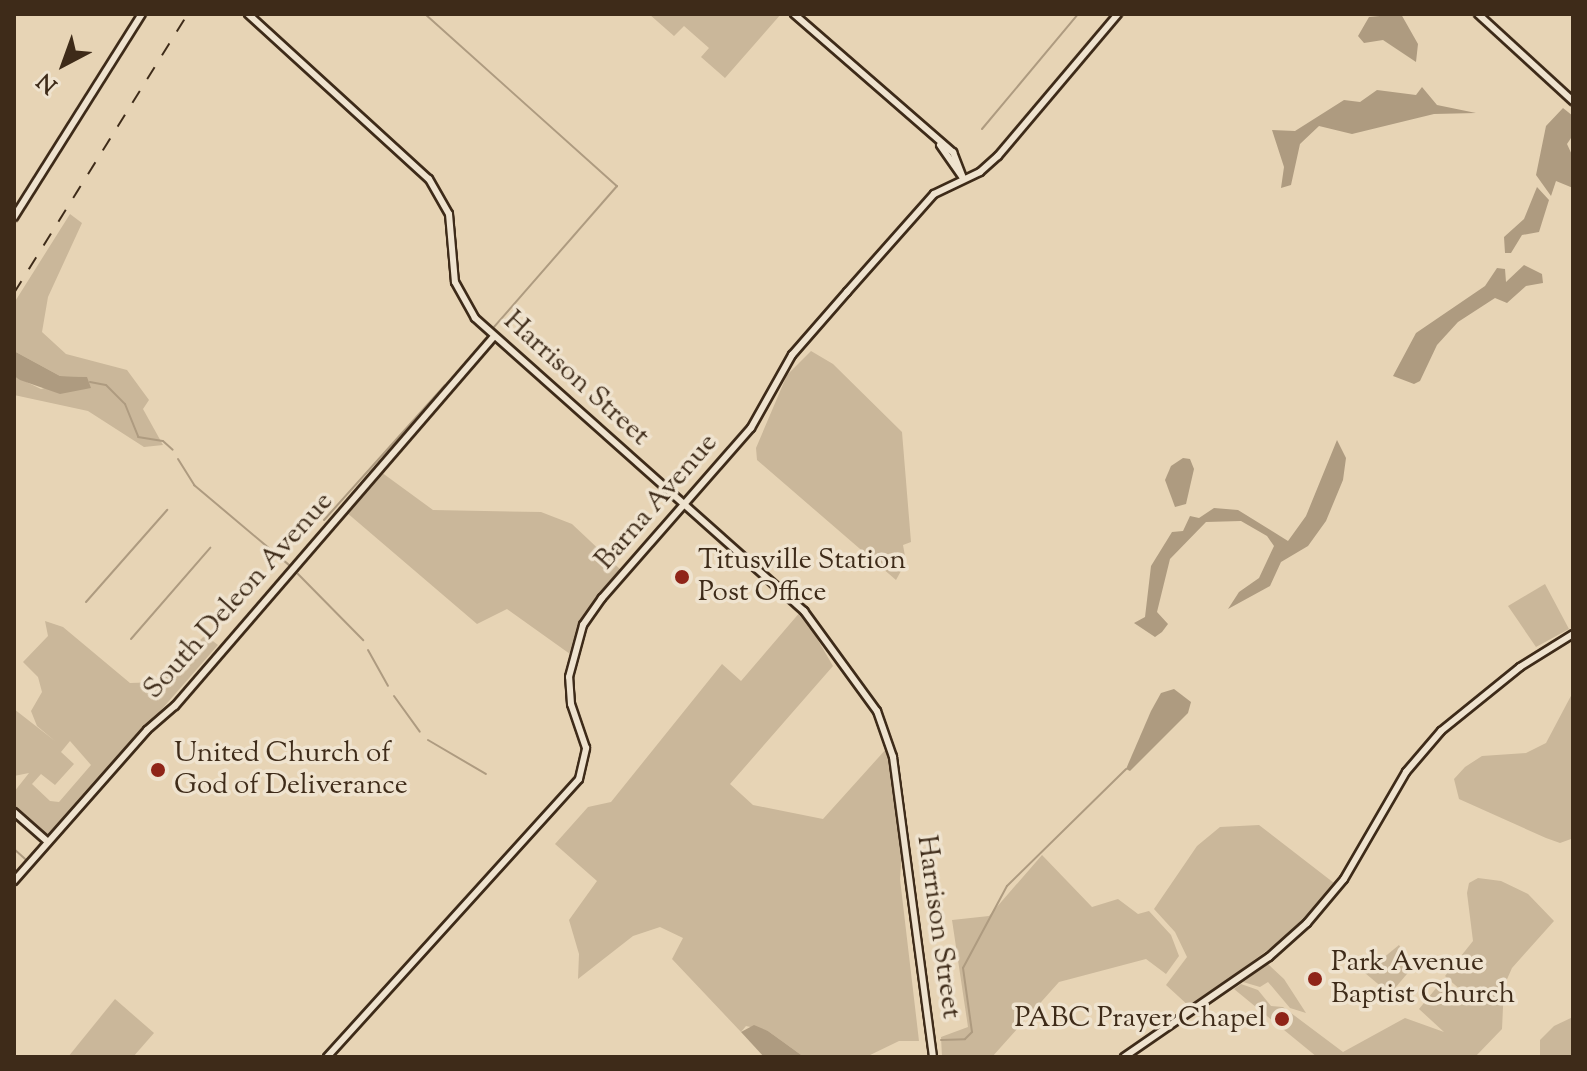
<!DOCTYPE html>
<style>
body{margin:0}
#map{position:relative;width:1587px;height:1071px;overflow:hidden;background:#e7d4b5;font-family:"Sorts Mill Goudy",serif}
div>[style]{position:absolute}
.green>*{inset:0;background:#cab79a}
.water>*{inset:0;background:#ae9b80}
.stream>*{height:2px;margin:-1px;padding:0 1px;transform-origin:1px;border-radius:1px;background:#ae9b80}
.roads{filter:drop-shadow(2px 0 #3e2b19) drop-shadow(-2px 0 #3e2b19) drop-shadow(0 2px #3e2b19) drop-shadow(0 -2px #3e2b19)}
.secondary>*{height:6px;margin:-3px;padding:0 3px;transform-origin:3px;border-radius:3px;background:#efe3cf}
.rail>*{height:2px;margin-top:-1px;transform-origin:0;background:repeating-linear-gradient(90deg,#3e2b19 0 14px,transparent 0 28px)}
.dots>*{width:22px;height:22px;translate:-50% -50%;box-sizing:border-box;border:4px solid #efe3cf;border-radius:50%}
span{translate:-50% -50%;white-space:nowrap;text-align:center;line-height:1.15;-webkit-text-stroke:7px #efe3cf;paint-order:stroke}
.street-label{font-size:28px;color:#3e2b19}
.poi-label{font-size:28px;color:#3e2b19}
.left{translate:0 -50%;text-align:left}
.right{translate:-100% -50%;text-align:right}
.frame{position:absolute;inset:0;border:16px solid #3e2b19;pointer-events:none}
.north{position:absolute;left:24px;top:24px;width:80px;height:80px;-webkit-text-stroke:6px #efe3cf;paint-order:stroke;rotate:221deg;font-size:22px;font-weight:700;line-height:32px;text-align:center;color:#3e2b19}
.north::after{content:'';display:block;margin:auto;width:28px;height:36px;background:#3e2b19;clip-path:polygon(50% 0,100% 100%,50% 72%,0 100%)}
</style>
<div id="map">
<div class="green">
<i style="clip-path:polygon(649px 14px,781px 14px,725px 78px,701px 57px,709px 48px,684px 26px,674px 36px)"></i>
<i style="clip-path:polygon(70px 214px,82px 223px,48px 297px,42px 332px,66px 354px,127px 370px,149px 400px,143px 409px,163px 445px,144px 447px,88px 411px,14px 395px,14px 376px,41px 389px,87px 377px,60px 376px,14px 351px,14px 303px)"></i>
<i style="clip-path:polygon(811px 351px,833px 364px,902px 432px,911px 542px,903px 545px,906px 562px,896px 580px,757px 460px,756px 448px,787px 375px)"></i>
<i style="clip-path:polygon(381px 472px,433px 510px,541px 512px,572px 524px,623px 572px,581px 624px,570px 654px,507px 609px,477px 624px,346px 512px)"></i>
<i style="clip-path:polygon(1545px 584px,1569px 629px,1536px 647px,1508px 606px)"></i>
<i style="clip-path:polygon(801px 611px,833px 666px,730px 784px,753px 805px,823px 819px,887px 748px,902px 851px,900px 879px,919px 1041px,899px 1041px,866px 1057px,804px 1057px,768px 1031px,746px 1026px,741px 1032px,672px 959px,683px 938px,660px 927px,633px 936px,578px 979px,579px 954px,569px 920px,597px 881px,555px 844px,588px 807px,611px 802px,722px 664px,741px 681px)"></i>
<i style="clip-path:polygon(evenodd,45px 621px,63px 627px,130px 683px,160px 682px,205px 635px,218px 645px,50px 837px,14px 808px,14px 792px,29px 773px,14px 776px,14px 709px,55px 741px,37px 726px,31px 711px,42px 692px,38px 677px,23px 662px,48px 636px,45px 621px,70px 741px,91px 765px,59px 802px,50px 801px,32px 784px,41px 774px,55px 785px,74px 764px,61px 752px,70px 741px)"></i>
<i style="clip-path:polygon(1573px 692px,1571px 839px,1560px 843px,1546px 838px,1459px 799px,1454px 779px,1465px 767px,1482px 756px,1526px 753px,1546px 743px)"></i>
<i style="clip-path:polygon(1259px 825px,1334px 883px,1295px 930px,1190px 1007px,1166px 985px,1187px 957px,1175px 932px,1154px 909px,1197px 846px,1220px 827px)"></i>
<i style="clip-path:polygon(1042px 855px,1092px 907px,1118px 899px,1138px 914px,1149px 911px,1171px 935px,1179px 956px,1166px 974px,1146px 959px,1059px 982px,992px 1057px,942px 1057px,941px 1037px,968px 1027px,952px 920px,989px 916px)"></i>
<i style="clip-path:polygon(1478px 878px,1501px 881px,1528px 894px,1554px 921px,1512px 968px,1504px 986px,1502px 1029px,1475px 1057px,1317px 1057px,1234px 989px,1241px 984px,1258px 990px,1271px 1006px,1283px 1007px,1343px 1052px,1405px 1018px,1444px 1032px,1419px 1009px,1442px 981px,1469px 1004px,1473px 1001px,1445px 976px,1473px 941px,1467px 893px,1469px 883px)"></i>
<i style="clip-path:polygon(1399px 945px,1412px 968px,1390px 994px,1365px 973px)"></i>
<i style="clip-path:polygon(1268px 964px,1284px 979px,1306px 1013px,1290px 1008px,1268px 982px,1260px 987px,1243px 982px)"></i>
<i style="clip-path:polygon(115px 999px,154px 1033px,133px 1057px,68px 1057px)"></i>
<i style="clip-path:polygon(1573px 1017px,1573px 1057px,1540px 1057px,1540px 1040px,1554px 1026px)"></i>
</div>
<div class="water">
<i style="clip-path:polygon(1401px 14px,1418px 44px,1416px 62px,1383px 40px,1364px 43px,1358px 36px,1369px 17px)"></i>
<i style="clip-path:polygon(1422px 87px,1437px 105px,1476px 113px,1434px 114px,1352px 134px,1319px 126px,1300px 144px,1291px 185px,1281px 188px,1284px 167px,1272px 130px,1295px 131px,1344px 100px,1360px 102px,1377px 90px,1416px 95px)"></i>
<i style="clip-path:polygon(1563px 108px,1573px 116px,1573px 135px,1567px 144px,1573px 157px,1573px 188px,1556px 181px,1551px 196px,1536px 175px,1546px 126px)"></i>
<i style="clip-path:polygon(1537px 187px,1549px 200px,1539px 232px,1522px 235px,1511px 253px,1505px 253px,1504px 237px,1524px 219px)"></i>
<i style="clip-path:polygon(1524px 265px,1542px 274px,1543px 283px,1526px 286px,1507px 303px,1495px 298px,1458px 322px,1437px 345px,1420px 381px,1414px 384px,1393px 376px,1416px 333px,1485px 286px,1497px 268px,1505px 269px,1506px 282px)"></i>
<i style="clip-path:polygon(14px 351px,60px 376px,87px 377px,91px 388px,60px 394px,20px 380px,14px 376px)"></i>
<i style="clip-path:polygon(1337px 440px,1346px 458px,1343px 480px,1326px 521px,1308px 546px,1281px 562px,1270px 586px,1228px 609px,1239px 592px,1259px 578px,1274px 546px,1267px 536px,1241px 521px,1206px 522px,1170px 559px,1157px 612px,1168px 624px,1162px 632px,1155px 637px,1134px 623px,1145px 617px,1151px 566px,1172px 532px,1183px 531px,1190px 516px,1199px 518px,1214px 508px,1238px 510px,1288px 541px,1306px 516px)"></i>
<i style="clip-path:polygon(1183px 458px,1190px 459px,1194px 469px,1186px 504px,1175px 507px,1165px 480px,1171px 466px)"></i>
<i style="clip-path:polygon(1174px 689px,1191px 702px,1188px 713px,1130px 771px,1126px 769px,1151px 711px,1161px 693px)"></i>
<i style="clip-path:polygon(754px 1025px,768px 1031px,804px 1057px,764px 1057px,741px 1032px)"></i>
</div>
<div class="stream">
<i style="left:425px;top:14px;width:258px;rotate:41.9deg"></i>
<i style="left:617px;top:186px;width:187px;rotate:131.1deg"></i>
<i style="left:982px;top:129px;width:150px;rotate:-50.1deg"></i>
<i style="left:90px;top:382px;width:16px;rotate:11deg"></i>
<i style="left:106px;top:385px;width:27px;rotate:45deg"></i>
<i style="left:125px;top:404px;width:35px;rotate:68deg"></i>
<i style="left:138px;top:437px;width:25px;rotate:9deg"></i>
<i style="left:163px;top:441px;width:13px;rotate:42deg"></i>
<i style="left:178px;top:459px;width:31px;rotate:58deg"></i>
<i style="left:194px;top:485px;width:124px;rotate:40.1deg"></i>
<i style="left:324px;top:520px;width:181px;rotate:-48.1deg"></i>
<i style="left:298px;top:574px;width:93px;rotate:45.4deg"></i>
<i style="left:86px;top:602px;width:123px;rotate:-48.6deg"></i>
<i style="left:131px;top:639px;width:121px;rotate:-49deg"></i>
<i style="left:368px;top:650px;width:41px;rotate:60.9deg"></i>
<i style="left:394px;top:696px;width:44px;rotate:54.2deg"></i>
<i style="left:428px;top:740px;width:67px;rotate:30.4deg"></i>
<i style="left:14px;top:849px;width:15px;rotate:42deg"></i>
<i style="left:941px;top:1040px;width:24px;rotate:-2deg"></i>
<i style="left:965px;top:1039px;width:10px;rotate:-45deg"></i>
<i style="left:972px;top:1032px;width:65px;rotate:-98deg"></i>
<i style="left:963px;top:968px;width:93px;rotate:-61.8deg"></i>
<i style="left:1007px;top:886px;width:167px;rotate:-44.5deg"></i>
</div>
<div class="roads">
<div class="secondary">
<i style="left:248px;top:14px;width:245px;rotate:42.4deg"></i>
<i style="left:429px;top:179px;width:40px;rotate:60.3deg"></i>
<i style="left:449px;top:214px;width:68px;rotate:85deg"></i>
<i style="left:455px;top:282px;width:41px;rotate:60.9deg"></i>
<i style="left:475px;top:318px;width:441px;rotate:41.7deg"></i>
<i style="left:804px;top:611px;width:124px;rotate:53.9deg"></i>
<i style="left:877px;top:711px;width:49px;rotate:70.8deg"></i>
<i style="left:893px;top:757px;width:303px;rotate:82.4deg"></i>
<i style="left:794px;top:14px;width:211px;rotate:41deg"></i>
<i style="left:953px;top:152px;width:28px;rotate:69deg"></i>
<i style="left:1478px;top:14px;width:129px;rotate:42.5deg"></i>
<i style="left:940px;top:145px;width:40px;rotate:55.1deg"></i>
<i style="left:14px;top:217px;width:240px;rotate:-57.8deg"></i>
<i style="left:14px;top:812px;width:45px;rotate:41.4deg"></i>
<i style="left:14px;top:881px;width:201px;rotate:-48.6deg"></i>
<i style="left:147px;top:730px;width:37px;rotate:-41deg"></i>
<i style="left:175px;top:706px;width:488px;rotate:-49.2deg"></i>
<i style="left:327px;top:1057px;width:375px;rotate:-47.8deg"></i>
<i style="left:579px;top:779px;width:32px;rotate:-77deg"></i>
<i style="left:586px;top:748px;width:46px;rotate:-108.8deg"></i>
<i style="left:571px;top:704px;width:27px;rotate:-94deg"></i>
<i style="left:569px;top:677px;width:54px;rotate:-74.9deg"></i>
<i style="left:583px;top:625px;width:33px;rotate:-55deg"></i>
<i style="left:602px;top:598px;width:226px;rotate:-48.8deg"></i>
<i style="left:751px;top:428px;width:84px;rotate:-60.7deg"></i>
<i style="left:792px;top:355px;width:84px;rotate:-48.9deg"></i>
<i style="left:847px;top:292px;width:131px;rotate:-48.4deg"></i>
<i style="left:934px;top:194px;width:51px;rotate:-25.6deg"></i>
<i style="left:980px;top:172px;width:24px;rotate:-42deg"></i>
<i style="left:998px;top:156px;width:186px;rotate:-49.8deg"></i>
<i style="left:1124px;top:1057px;width:176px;rotate:-34.6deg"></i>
<i style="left:1269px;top:957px;width:51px;rotate:-41.8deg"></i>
<i style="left:1307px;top:923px;width:57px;rotate:-49.9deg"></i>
<i style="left:1344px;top:879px;width:124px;rotate:-59.9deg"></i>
<i style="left:1406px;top:772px;width:54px;rotate:-49.5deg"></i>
<i style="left:1441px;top:731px;width:102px;rotate:-39deg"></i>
<i style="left:1520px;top:667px;width:62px;rotate:-31.9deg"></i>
</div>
</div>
<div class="rail">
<i style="left:14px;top:293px;width:329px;rotate:-58.1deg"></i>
</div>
<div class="dots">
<i style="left:682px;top:577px;background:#8f2418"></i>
<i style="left:158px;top:770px;background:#8f2418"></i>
<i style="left:1315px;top:979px;background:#8f2418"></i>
<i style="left:1282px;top:1019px;background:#8f2418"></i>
</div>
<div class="street-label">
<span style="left:576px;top:379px;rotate:42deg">Harrison Street</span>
<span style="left:657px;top:502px;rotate:-49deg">Barna Avenue</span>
<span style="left:239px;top:596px;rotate:-48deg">South Deleon Avenue</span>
<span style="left:938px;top:927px;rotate:82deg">Harrison Street</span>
</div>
<div class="poi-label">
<span class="left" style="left:698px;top:577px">Titusville Station<br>Post Office</span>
<span class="left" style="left:174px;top:770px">United Church of<br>God of Deliverance</span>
<span class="left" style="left:1331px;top:979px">Park Avenue<br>Baptist Church</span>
<span class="right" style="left:1266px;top:1019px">PABC Prayer Chapel</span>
</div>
<div class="frame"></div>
<div class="north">N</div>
</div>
